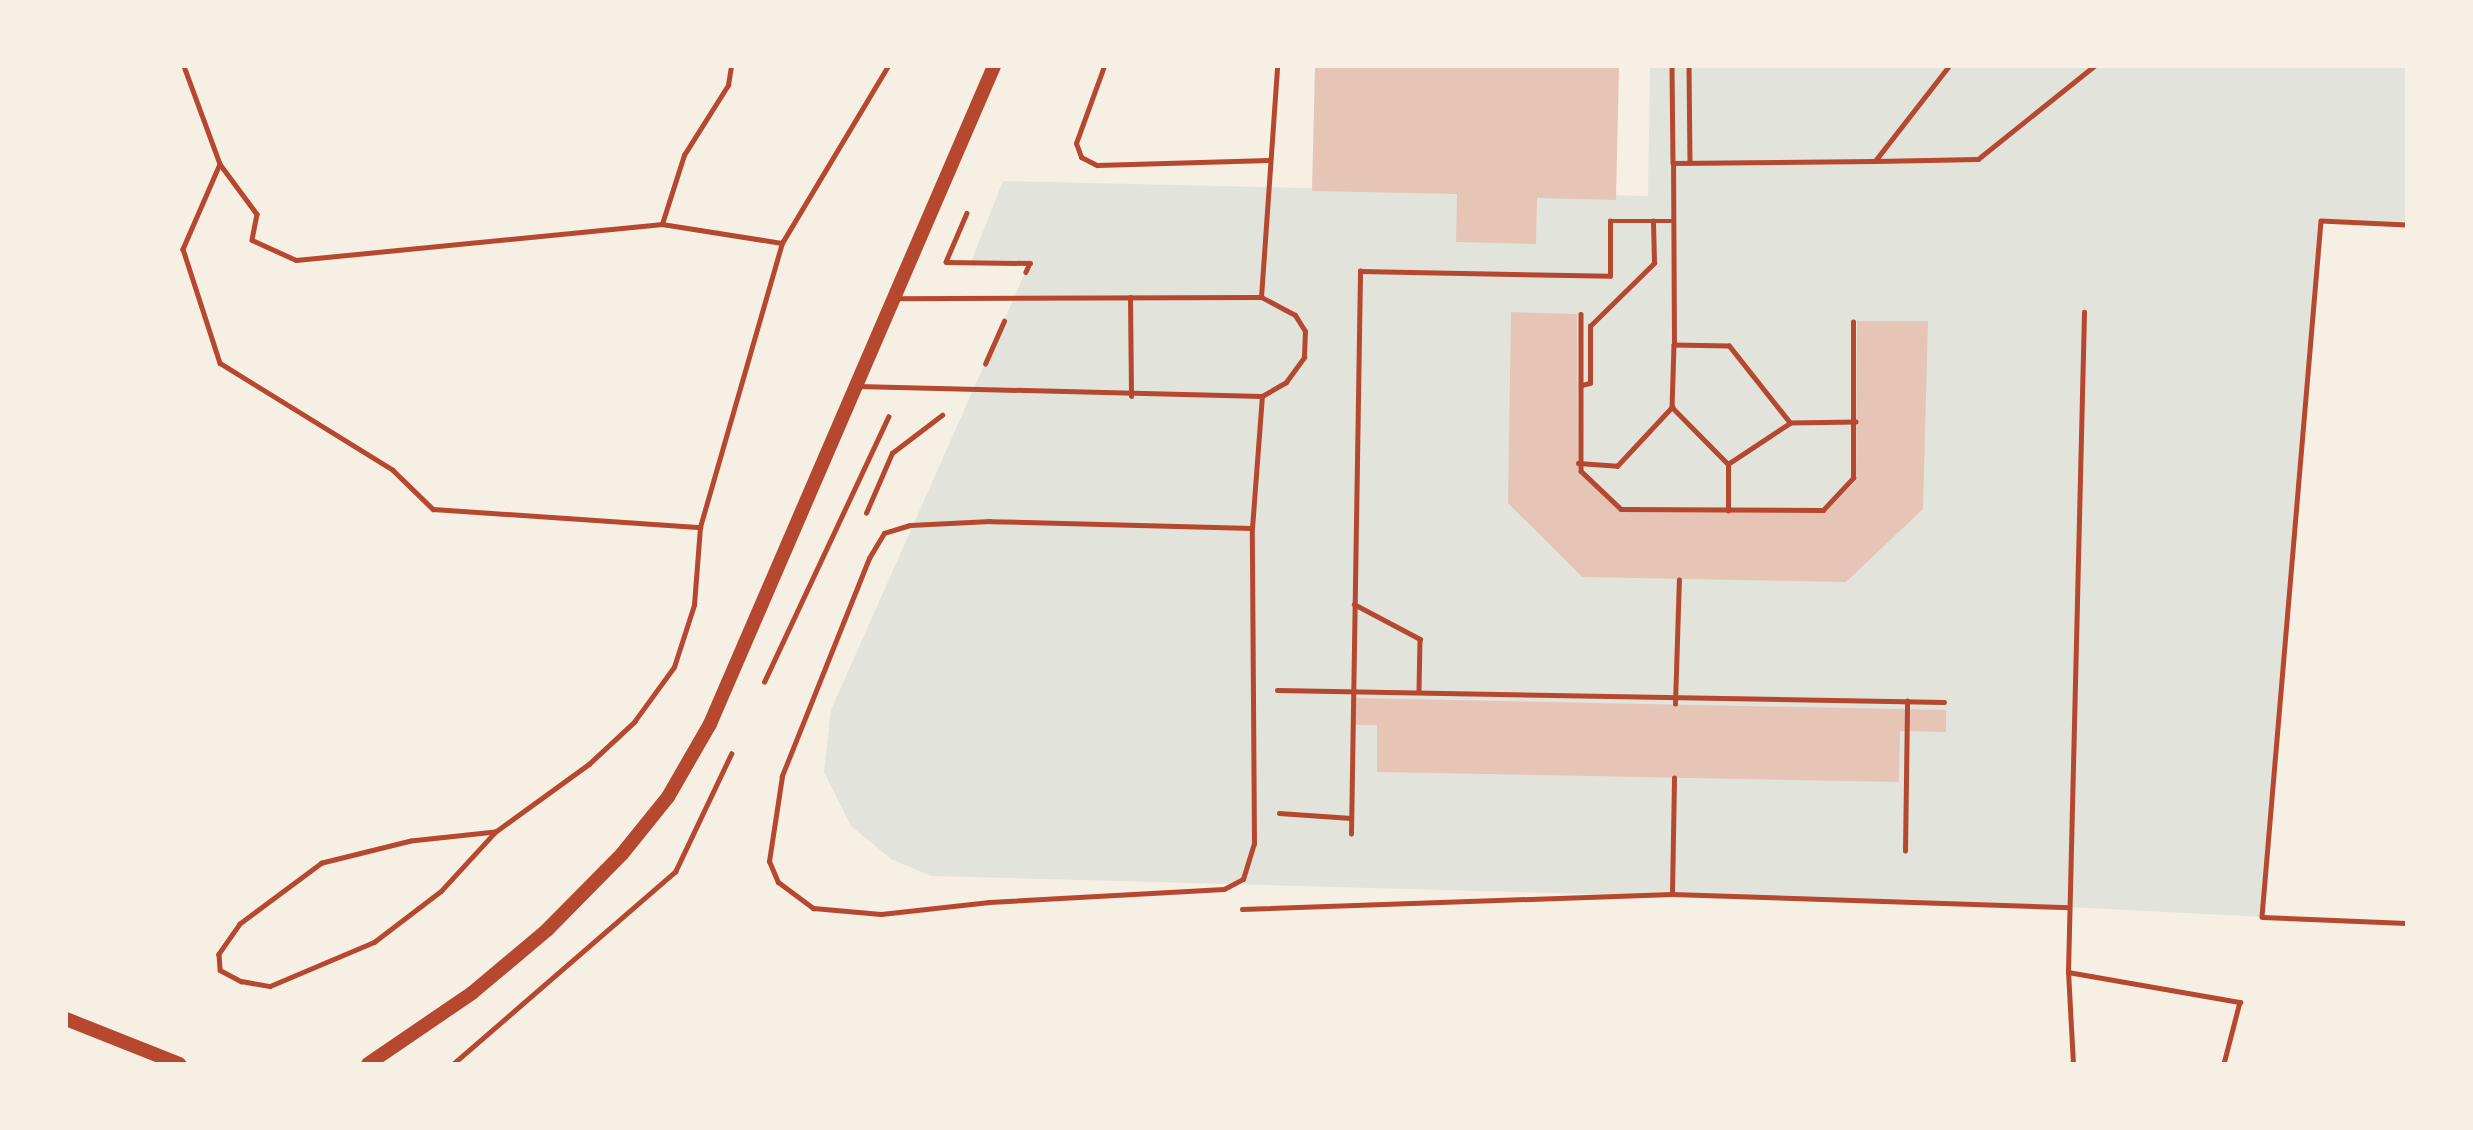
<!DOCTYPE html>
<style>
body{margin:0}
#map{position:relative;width:2473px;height:1130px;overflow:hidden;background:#f6efe4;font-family:Cabin,sans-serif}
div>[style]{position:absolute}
.green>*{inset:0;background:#e2e4dc}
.building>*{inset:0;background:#e6c5b7}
.path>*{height:4.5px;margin:-2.25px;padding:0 2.25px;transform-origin:2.25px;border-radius:2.25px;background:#b5482f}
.service>*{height:5px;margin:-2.5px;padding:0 2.5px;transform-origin:2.5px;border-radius:2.5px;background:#b5482f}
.secondary>*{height:14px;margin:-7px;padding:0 7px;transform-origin:7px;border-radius:7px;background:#b5482f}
span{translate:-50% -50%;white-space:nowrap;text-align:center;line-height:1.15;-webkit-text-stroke:7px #f6efe4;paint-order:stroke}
.frame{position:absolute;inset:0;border:68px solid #f6efe4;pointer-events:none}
</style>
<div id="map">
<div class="green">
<i style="clip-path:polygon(1650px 67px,2406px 67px,2406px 225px,2322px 221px,2262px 917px,2069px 907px,931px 876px,891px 859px,851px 826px,824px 772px,831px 710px,1029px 264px,971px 262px,1003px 181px,1648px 196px)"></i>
</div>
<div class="building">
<i style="clip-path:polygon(1315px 66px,1619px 66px,1616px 200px,1537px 198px,1536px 244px,1456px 242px,1457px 194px,1312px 191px)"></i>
<i style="clip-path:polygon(1511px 312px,1577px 314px,1578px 472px,1620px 511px,1824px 513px,1856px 481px,1857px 321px,1928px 321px,1923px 509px,1846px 582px,1582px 577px,1508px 503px)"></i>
<i style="clip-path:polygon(1354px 698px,1946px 710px,1946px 732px,1900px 731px,1899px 782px,1377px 772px,1377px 725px,1353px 725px)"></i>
</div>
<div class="path">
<i style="left:184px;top:66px;width:104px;rotate:69.8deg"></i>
<i style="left:220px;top:164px;width:62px;rotate:53.5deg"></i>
<i style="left:257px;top:214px;width:26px;rotate:101deg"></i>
<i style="left:252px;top:240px;width:48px;rotate:24.4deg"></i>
<i style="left:296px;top:260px;width:368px;rotate:-5.6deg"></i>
<i style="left:662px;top:224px;width:121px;rotate:9deg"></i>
<i style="left:1672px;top:66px;width:97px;rotate:89.4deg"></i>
<i style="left:1689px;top:66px;width:94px;rotate:89.4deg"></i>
<i style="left:1876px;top:161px;width:102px;rotate:-1.1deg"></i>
<i style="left:1978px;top:159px;width:149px;rotate:-38.7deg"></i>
<i style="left:220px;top:164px;width:93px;rotate:113.5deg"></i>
<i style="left:183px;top:249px;width:120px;rotate:72deg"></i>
<i style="left:220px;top:363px;width:203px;rotate:31.7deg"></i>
<i style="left:393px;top:470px;width:56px;rotate:44.3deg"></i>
<i style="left:433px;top:509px;width:268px;rotate:3.9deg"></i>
<i style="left:967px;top:213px;width:53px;rotate:113.2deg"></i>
<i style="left:946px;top:262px;width:84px;rotate:0.7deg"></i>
<i style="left:1030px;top:263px;width:10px;rotate:114deg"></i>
<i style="left:662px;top:224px;width:72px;rotate:-72.3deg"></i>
<i style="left:684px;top:155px;width:83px;rotate:-57.8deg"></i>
<i style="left:728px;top:85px;width:19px;rotate:-81deg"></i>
<i style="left:2406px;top:225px;width:85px;rotate:-177.3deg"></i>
<i style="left:2321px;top:221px;width:698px;rotate:94.85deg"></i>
<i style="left:2262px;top:917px;width:144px;rotate:2.4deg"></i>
<i style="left:1581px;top:314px;width:157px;rotate:90deg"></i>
<i style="left:1581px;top:471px;width:55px;rotate:43.5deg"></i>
<i style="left:1621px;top:509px;width:202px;rotate:0.3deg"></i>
<i style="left:1823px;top:510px;width:44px;rotate:-46.8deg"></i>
<i style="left:1853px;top:478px;width:156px;rotate:-90deg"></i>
<i style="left:1674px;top:345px;width:62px;rotate:91.8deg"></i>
<i style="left:1672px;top:407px;width:80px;rotate:45.5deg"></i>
<i style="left:985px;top:364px;width:47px;rotate:-66.2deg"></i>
<i style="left:1582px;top:385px;width:8px;rotate:-14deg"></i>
<i style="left:1590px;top:383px;width:57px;rotate:-90deg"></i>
<i style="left:1590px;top:326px;width:90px;rotate:-44.5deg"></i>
<i style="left:1654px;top:263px;width:42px;rotate:-91.4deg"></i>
<i style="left:1856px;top:422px;width:66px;rotate:179.1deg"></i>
<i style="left:1790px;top:423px;width:98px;rotate:-128.4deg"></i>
<i style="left:1729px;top:346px;width:55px;rotate:-179deg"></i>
<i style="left:1674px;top:345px;width:182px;rotate:-90.3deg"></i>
<i style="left:1673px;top:163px;width:202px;rotate:-0.6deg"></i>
<i style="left:1875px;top:161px;width:120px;rotate:-52.1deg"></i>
<i style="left:1578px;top:463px;width:39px;rotate:4deg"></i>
<i style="left:1617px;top:466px;width:81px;rotate:-47deg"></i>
<i style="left:1728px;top:511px;width:47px;rotate:-90deg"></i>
<i style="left:1728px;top:464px;width:74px;rotate:-33.5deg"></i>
<i style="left:866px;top:513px;width:65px;rotate:-66.6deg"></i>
<i style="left:892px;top:453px;width:63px;rotate:-37.2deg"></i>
<i style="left:1354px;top:604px;width:75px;rotate:27.9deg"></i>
<i style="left:1420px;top:639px;width:53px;rotate:91.1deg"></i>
<i style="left:764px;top:682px;width:293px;rotate:-64.9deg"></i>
<i style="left:1277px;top:690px;width:667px;rotate:1.03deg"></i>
<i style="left:1675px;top:704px;width:124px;rotate:-88.2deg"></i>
<i style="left:1279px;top:813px;width:72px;rotate:4deg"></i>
<i style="left:495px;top:832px;width:84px;rotate:173.9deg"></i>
<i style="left:411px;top:841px;width:92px;rotate:166.1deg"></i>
<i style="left:322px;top:863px;width:102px;rotate:143.4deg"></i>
<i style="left:240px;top:924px;width:37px;rotate:125deg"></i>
<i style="left:219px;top:954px;width:16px;rotate:86deg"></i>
<i style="left:220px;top:970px;width:24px;rotate:28deg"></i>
<i style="left:241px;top:981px;width:29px;rotate:10deg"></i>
<i style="left:270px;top:986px;width:113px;rotate:-22.9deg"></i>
<i style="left:374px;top:942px;width:84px;rotate:-37.3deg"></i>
<i style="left:441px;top:891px;width:80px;rotate:-47.5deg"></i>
<i style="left:495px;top:832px;width:116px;rotate:-35.9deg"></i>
<i style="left:589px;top:764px;width:62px;rotate:-43deg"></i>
<i style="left:634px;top:722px;width:68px;rotate:-54deg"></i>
<i style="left:674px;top:667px;width:65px;rotate:-72.1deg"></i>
<i style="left:694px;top:605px;width:78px;rotate:-85.6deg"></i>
<i style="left:700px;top:527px;width:296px;rotate:-73.9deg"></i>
<i style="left:782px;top:243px;width:206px;rotate:-59.1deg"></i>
<i style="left:1351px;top:834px;width:563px;rotate:-89.08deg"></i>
<i style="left:1360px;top:271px;width:250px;rotate:1.1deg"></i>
<i style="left:1610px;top:276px;width:55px;rotate:-90deg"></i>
<i style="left:1610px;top:221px;width:63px"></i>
<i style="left:1905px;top:851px;width:150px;rotate:-89.2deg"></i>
<i style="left:1672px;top:894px;width:116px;rotate:-89deg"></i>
<i style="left:1242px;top:909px;width:430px;rotate:-2deg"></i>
<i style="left:1672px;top:894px;width:397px;rotate:1.9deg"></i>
<i style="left:2068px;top:972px;width:175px;rotate:9.9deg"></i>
<i style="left:2240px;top:1002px;width:64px;rotate:104.5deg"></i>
<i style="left:453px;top:1064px;width:294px;rotate:-40.9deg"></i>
<i style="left:675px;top:872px;width:131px;rotate:-64.6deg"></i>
<i style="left:2073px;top:1064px;width:92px;rotate:-93.1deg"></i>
<i style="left:2068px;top:972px;width:660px;rotate:-88.61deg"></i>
</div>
<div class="service">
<i style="left:1104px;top:66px;width:82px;rotate:110deg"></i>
<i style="left:1076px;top:143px;width:15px;rotate:70deg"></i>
<i style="left:1081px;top:157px;width:18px;rotate:27deg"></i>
<i style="left:1097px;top:165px;width:172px;rotate:-1.7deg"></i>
<i style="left:1130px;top:297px;width:99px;rotate:89.4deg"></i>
<i style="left:1261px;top:297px;width:232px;rotate:-86deg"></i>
<i style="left:857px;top:386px;width:405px;rotate:1.4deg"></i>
<i style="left:1262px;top:396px;width:28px;rotate:-30deg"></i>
<i style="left:1286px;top:382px;width:31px;rotate:-54deg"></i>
<i style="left:1304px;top:357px;width:26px;rotate:-88deg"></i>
<i style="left:1305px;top:331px;width:19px;rotate:-122deg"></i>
<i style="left:1295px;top:315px;width:38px;rotate:-152deg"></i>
<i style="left:1261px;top:297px;width:366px;rotate:179.8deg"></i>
<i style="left:1252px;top:528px;width:262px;rotate:-178.5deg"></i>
<i style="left:990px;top:521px;width:80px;rotate:177.1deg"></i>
<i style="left:910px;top:525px;width:27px;rotate:163deg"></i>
<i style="left:884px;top:533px;width:29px;rotate:121deg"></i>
<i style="left:869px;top:558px;width:235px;rotate:111.8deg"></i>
<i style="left:782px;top:776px;width:86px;rotate:98.7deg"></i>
<i style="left:769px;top:861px;width:23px;rotate:67deg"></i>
<i style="left:778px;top:882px;width:44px;rotate:36.6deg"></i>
<i style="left:813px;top:908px;width:68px;rotate:5deg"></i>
<i style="left:881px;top:914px;width:109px;rotate:-6.3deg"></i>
<i style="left:989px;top:902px;width:235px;rotate:-3.2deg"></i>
<i style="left:1224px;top:889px;width:21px;rotate:-28deg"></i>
<i style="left:1243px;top:879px;width:37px;rotate:-73deg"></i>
<i style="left:1254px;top:844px;width:316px;rotate:-90.4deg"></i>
<i style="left:1252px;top:528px;width:132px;rotate:-85.7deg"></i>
</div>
<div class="secondary">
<i style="left:66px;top:1019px;width:122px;rotate:21.7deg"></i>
<i style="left:368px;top:1064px;width:126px;rotate:-34.3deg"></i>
<i style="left:472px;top:993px;width:98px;rotate:-40deg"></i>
<i style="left:547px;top:930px;width:107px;rotate:-45.4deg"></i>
<i style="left:622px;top:854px;width:73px;rotate:-51.1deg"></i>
<i style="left:668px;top:797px;width:84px;rotate:-60.1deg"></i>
<i style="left:710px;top:724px;width:717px;rotate:-66.65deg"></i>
</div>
<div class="frame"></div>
</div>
